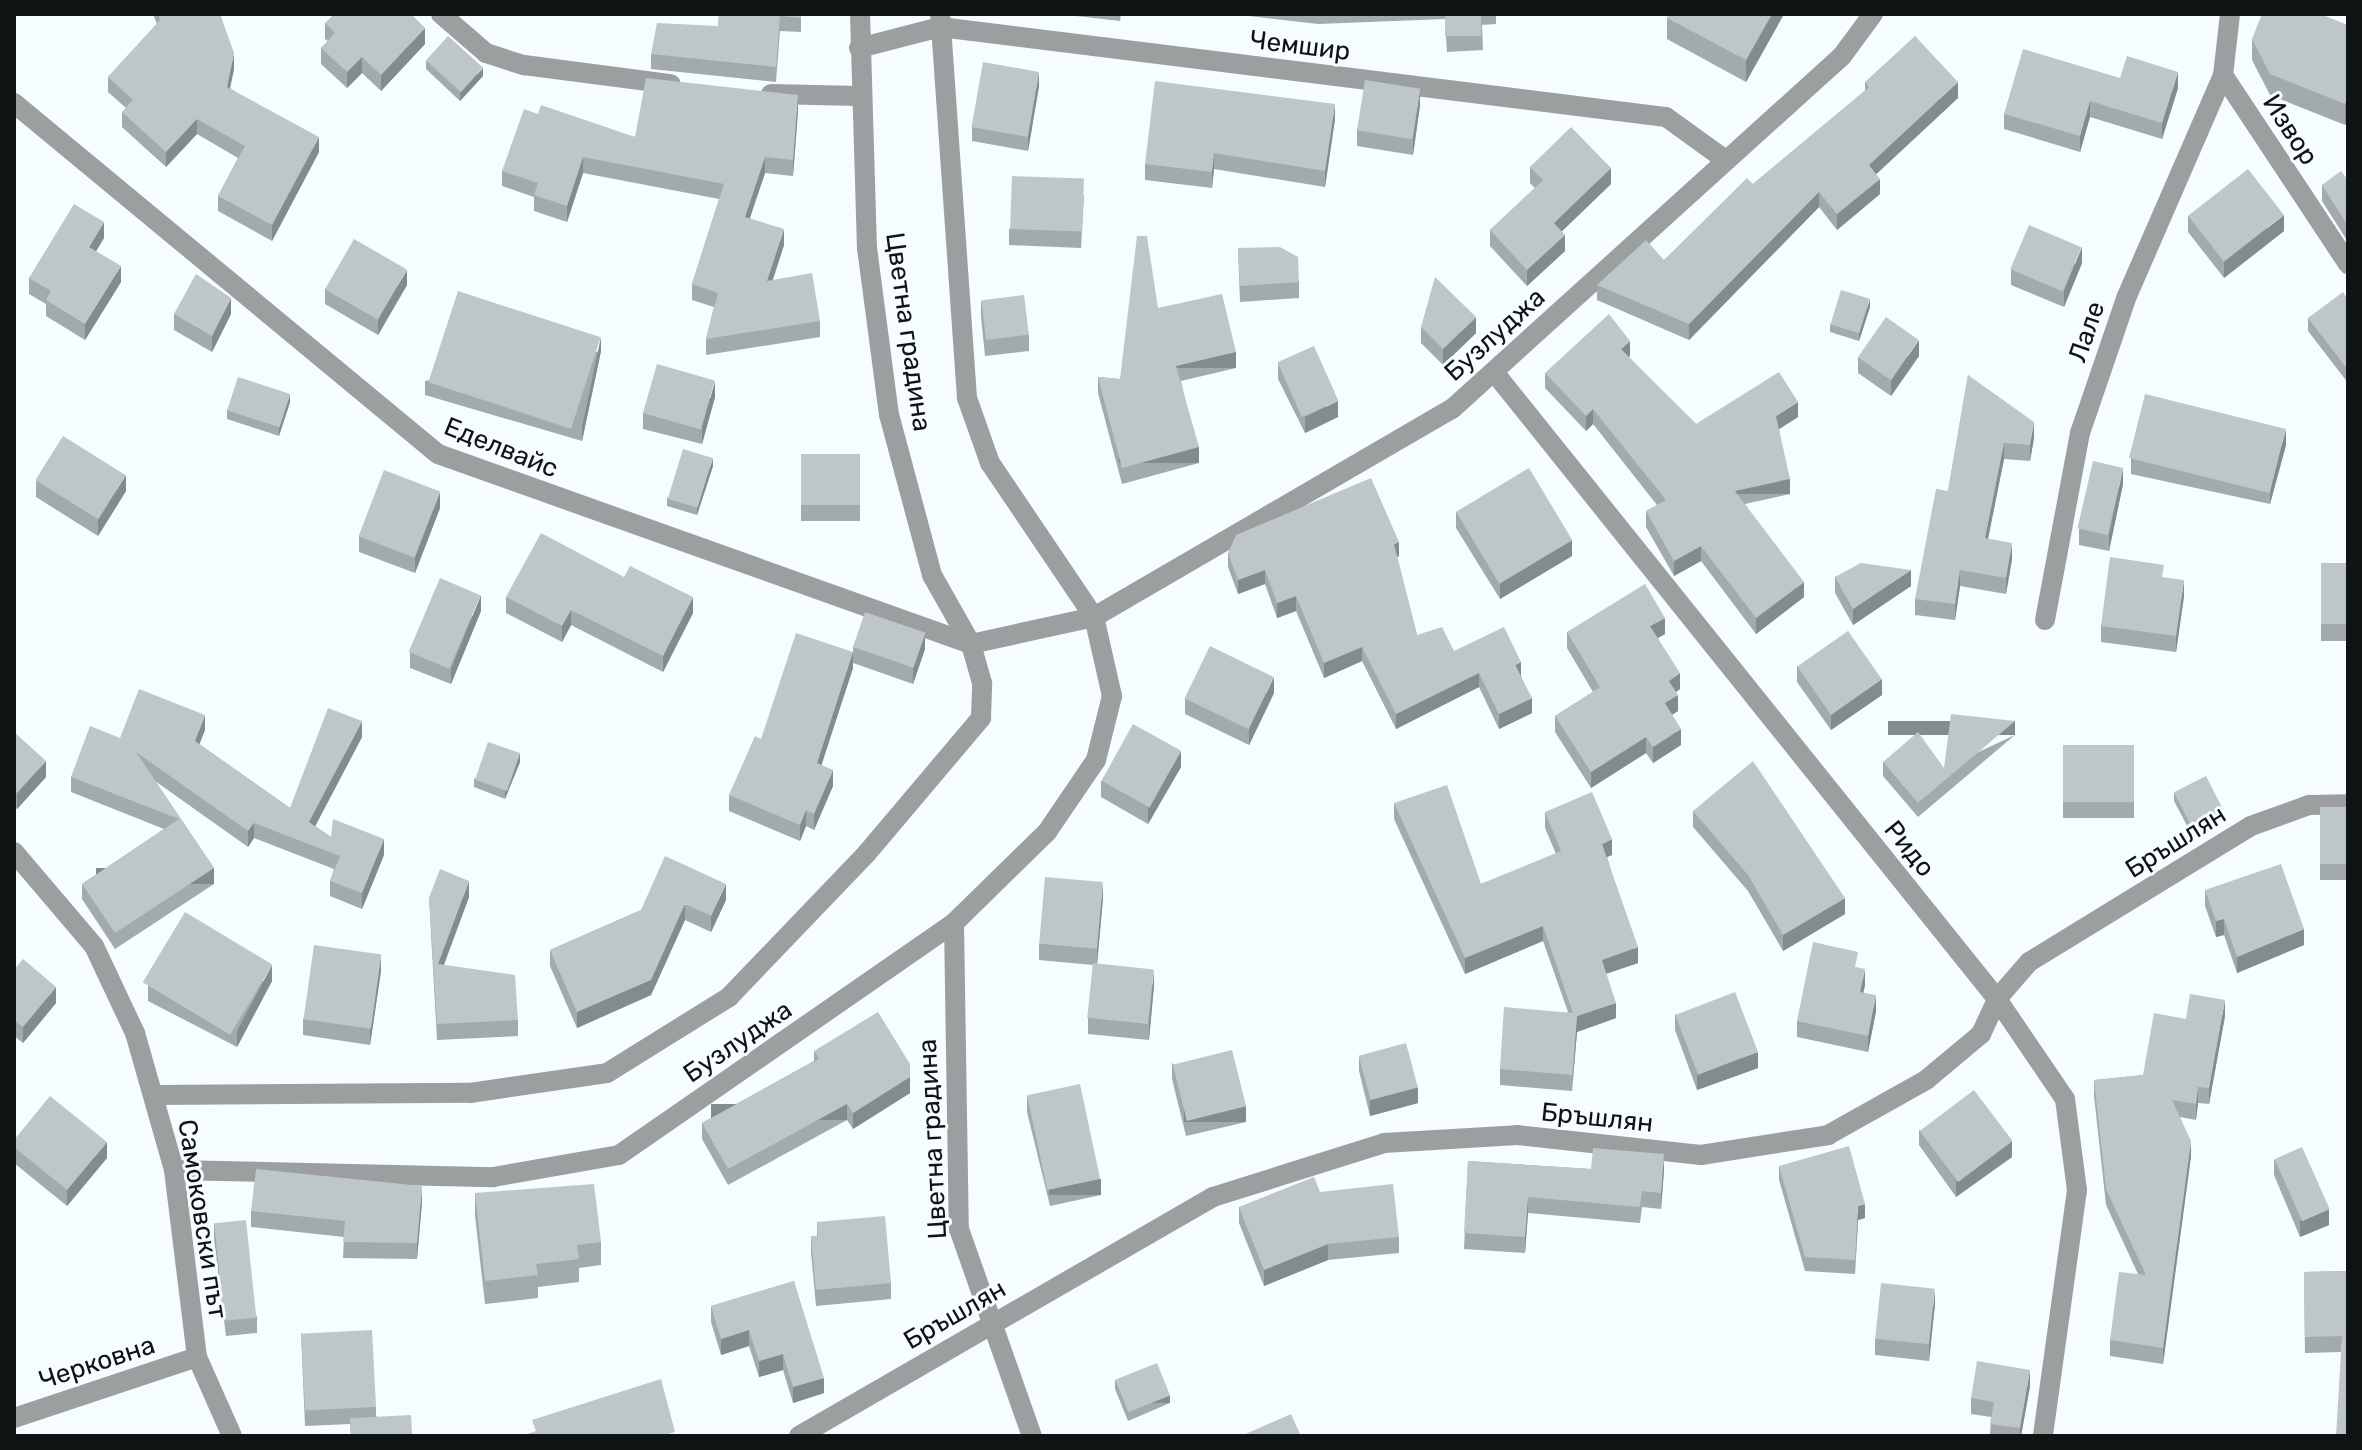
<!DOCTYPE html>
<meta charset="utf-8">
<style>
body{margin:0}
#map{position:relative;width:2362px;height:1450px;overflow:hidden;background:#f5fdfe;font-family:Rubik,sans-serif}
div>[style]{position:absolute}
.minor>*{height:20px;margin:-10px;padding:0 10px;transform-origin:10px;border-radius:10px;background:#9b9fa0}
.wall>*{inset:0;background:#a3aaac;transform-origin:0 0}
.shaded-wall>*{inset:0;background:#848b8c;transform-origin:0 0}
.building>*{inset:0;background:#bdc6c8;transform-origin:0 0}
span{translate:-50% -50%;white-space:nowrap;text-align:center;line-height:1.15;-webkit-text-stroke:6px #f5fdfe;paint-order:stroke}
.street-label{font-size:26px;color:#101314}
.frame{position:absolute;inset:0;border:16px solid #101314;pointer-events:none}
</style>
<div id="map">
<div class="minor">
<i style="left:441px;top:14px;width:60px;rotate:40.9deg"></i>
<i style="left:486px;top:53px;width:40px;rotate:18deg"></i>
<i style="left:524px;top:65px;width:148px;rotate:7.4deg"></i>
<i style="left:2230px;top:14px;width:61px;rotate:96.5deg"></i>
<i style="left:2223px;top:75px;width:227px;rotate:56.5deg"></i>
<i style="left:859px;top:48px;width:84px;rotate:-14.5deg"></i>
<i style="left:940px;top:27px;width:732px;rotate:7.07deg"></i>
<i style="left:1666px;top:117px;width:72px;rotate:35.9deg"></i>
<i style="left:771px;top:94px;width:88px;rotate:1.3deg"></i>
<i style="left:14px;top:103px;width:550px;rotate:39.62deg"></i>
<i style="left:438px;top:454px;width:566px;rotate:19.62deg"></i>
<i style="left:1494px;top:372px;width:804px;rotate:51.26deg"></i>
<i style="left:1997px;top:999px;width:121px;rotate:55.8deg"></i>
<i style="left:2065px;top:1099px;width:92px;rotate:82.5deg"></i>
<i style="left:2077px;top:1190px;width:248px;rotate:97.9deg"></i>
<i style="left:2045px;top:620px;width:190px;rotate:-79.4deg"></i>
<i style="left:2080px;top:433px;width:145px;rotate:-71.1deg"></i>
<i style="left:2127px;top:296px;width:241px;rotate:-66.5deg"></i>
<i style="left:971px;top:644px;width:126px;rotate:-12.4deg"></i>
<i style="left:1094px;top:617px;width:414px;rotate:-30.2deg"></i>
<i style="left:1452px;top:409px;width:526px;rotate:-42.15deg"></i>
<i style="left:1842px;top:56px;width:52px;rotate:-53.6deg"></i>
<i style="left:14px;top:852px;width:123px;rotate:49.6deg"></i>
<i style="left:94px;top:946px;width:96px;rotate:64.8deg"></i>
<i style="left:135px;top:1033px;width:142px;rotate:74.1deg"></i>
<i style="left:174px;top:1170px;width:188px;rotate:83deg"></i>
<i style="left:197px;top:1357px;width:86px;rotate:66.1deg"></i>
<i style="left:954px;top:923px;width:306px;rotate:89.1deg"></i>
<i style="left:959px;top:1229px;width:219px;rotate:70.6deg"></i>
<i style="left:155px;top:1095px;width:315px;rotate:-0.4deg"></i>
<i style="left:470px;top:1093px;width:138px;rotate:-8.3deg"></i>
<i style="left:607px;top:1073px;width:144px;rotate:-31.9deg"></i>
<i style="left:729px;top:997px;width:199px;rotate:-46.2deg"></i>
<i style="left:867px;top:853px;width:177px;rotate:-49.8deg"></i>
<i style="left:981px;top:718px;width:35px;rotate:-88deg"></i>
<i style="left:982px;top:683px;width:41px;rotate:-105.8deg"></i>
<i style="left:971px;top:644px;width:79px;rotate:-119.5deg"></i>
<i style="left:932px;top:575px;width:166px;rotate:-105deg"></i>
<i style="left:889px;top:415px;width:167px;rotate:-97.5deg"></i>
<i style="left:867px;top:249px;width:235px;rotate:-91.7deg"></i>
<i style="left:174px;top:1170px;width:319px;rotate:1.3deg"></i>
<i style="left:493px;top:1177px;width:128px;rotate:-9.9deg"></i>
<i style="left:619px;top:1155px;width:407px;rotate:-34.7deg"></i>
<i style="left:954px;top:923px;width:130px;rotate:-44.4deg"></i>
<i style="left:1047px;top:832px;width:87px;rotate:-55.8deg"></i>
<i style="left:1096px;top:760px;width:66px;rotate:-76deg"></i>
<i style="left:1112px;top:696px;width:81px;rotate:-102.8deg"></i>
<i style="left:1094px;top:617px;width:186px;rotate:-124deg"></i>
<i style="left:990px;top:463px;width:69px;rotate:-109.5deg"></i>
<i style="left:967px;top:398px;width:385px;rotate:-94deg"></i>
<i style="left:14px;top:1418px;width:193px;rotate:-18.4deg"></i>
<i style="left:799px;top:1436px;width:478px;rotate:-30deg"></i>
<i style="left:1213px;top:1197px;width:179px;rotate:-17.5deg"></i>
<i style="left:1384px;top:1143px;width:133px;rotate:-3.4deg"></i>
<i style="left:1517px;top:1135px;width:185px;rotate:6.2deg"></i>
<i style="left:1701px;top:1155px;width:129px;rotate:-8.9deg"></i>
<i style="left:1828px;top:1135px;width:112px;rotate:-29.3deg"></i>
<i style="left:1926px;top:1080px;width:72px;rotate:-39.9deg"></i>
<i style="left:1981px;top:1034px;width:38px;rotate:-65deg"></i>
<i style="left:1997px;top:999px;width:49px;rotate:-49.1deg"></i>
<i style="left:2029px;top:962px;width:260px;rotate:-31.5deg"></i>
<i style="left:2251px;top:826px;width:62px;rotate:-19.9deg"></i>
<i style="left:2309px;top:805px;width:39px;rotate:-1deg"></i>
</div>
<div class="wall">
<i style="clip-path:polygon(153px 14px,220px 14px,234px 69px,230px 88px,319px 152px,272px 241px,218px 211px,218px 196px,238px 158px,197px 134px,166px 167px,122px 127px,122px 112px,126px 108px,108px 92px,108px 77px,157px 24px)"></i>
<i style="clip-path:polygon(719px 14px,801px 14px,801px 32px,780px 31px,776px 82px,651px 69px,651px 54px,718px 26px)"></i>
<i style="clip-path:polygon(1059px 14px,1121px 14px,1120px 21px)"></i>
<i style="clip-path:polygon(1232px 14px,1496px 14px,1496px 24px,1482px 25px,1483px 50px,1447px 52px,1445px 19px,1318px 24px)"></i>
<i style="clip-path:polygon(1784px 14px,1746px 82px,1667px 39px,1667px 18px)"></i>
<i style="clip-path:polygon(325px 23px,425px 44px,381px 91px,362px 73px,347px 88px,321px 64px,321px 48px,328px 41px,325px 39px)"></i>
<i style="clip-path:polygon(2348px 25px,2348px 118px,2345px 125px,2270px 95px,2252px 60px,2252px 39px)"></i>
<i style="clip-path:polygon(426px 61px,483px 76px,460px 101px,426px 69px)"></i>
<i style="clip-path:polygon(1865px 82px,1958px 98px,1876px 174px,1880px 194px,1837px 230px,1819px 207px,1689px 340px,1597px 300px,1597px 285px,1664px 260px,1753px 184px,1865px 91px)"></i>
<i style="clip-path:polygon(1039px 86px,1028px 151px,972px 141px,972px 127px)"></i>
<i style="clip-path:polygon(2178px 88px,2162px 139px,2090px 117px,2080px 152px,2004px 129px,2004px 114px)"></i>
<i style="clip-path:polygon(1420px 105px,1413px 155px,1357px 146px,1357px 130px)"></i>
<i style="clip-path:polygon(798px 111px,793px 176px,765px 173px,750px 218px,784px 245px,773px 280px,820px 321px,820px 337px,706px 355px,706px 339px,714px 307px,692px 300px,692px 284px,719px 199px,583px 173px,567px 222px,534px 211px,534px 197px,502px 186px,502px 171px,538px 114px,635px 137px)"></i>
<i style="clip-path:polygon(1335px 119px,1325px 187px,1214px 169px,1212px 188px,1145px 180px,1145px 164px)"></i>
<i style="clip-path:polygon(1530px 167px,1611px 184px,1562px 231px,1565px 251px,1527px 286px,1490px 246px,1490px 230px,1535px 188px,1530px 183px)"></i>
<i style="clip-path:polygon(2348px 180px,2348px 242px,2322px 201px,2322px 185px)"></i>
<i style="clip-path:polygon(1084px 195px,1081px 248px,1009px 245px,1009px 229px)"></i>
<i style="clip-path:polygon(2188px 216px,2284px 231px,2224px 278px,2188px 232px)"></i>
<i style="clip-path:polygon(104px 238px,96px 251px,121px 282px,85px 340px,46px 316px,46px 304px,29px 294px,29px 278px)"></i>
<i style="clip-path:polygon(1238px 248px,1299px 282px,1299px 298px,1240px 302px)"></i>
<i style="clip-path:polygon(2082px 263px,2064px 307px,2011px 285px,2011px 269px)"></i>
<i style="clip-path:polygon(407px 285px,378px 335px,325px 304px,325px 289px)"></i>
<i style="clip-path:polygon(2348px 300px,2348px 383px,2308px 331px,2308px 318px)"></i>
<i style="clip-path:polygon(981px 301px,1029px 335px,1029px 351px,985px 356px,981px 317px)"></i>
<i style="clip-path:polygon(1870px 307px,1859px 341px,1830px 332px,1830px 324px)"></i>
<i style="clip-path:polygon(1158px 308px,1236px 368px,1181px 381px,1199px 463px,1122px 484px,1098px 393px,1098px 377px,1120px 379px)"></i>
<i style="clip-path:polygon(174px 314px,231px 314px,212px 352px,174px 330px)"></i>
<i style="clip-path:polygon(1421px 327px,1476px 333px,1443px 365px,1421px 343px)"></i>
<i style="clip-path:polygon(601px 351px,582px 441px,425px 395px,425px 381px)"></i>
<i style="clip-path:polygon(1630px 356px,1628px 357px,1696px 424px,1798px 417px,1779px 429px,1790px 494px,1745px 504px,1804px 597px,1756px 634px,1701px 561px,1674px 576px,1646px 527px,1646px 511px,1657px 505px,1593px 424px,1586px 431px,1545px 388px,1545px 373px)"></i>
<i style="clip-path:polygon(1919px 356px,1891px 396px,1858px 373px,1858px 357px)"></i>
<i style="clip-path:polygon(1278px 363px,1338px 417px,1305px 433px,1278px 379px)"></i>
<i style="clip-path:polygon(1968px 375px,2034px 438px,2030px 461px,2004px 459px,1988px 538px,2012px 559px,2006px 594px,1960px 586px,1955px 620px,1915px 615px,1915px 599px,1948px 491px)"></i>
<i style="clip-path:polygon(715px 397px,702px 444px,643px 429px,643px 413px)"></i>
<i style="clip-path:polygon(290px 402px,279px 436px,227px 419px,227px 410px)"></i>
<i style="clip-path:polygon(2286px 445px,2270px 504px,2131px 474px,2131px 458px)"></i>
<i style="left:801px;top:454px;width:59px;height:67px"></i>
<i style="clip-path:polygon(713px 466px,697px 515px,667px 506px,667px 498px)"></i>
<i style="clip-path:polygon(36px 481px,126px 491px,98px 536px,36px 497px)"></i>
<i style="clip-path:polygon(2123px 484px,2109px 551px,2079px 545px,2079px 529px)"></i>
<i style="clip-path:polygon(440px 508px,415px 573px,359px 552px,359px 536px)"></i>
<i style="clip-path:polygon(1456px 512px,1572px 556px,1500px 599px,1456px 528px)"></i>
<i style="clip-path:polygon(1228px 553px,1399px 556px,1397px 557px,1417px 635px,1454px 651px,1521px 676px,1532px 713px,1499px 729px,1479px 687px,1396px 729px,1362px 661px,1324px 678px,1296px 611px,1277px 618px,1265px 584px,1238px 594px,1228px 567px)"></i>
<i style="left:2321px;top:563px;width:27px;height:78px"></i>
<i style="clip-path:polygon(1835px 577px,1911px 586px,1853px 625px,1835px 593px)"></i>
<i style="clip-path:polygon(2184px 596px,2176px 652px,2101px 642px,2101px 626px)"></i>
<i style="clip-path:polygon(506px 597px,693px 613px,663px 672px,571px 625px,562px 642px,506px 613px)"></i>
<i style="clip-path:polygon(481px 611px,451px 684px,410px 668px,410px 652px)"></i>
<i style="clip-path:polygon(1567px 632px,1665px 634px,1658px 638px,1680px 689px,1676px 692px,1678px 711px,1672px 715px,1681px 745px,1653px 763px,1646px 753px,1591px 788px,1555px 732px,1555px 716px,1593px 692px,1567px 648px)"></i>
<i style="clip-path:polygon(853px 647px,925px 649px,913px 684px,853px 663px,853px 668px,821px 765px,833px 786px,814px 830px,806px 826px,800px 841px,729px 811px,729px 795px,761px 739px,853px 652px)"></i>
<i style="clip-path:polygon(1797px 666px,1882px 695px,1831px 730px,1797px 682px)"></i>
<i style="clip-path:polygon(1274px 693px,1249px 745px,1185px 714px,1185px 698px)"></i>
<i style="clip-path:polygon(205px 730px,199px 744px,290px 808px,362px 737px,315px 826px,331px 837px,384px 855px,362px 909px,330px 896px,330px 881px,334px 869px,254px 838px,248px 847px,155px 781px,214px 868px,214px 884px,115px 949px,82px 899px,82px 884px,164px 829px,71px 792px,71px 777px,120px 738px)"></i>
<i style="clip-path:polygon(14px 732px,46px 777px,17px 809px,14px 807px)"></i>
<i style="clip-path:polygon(2015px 735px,1918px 817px,1883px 776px,1883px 762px,1944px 768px)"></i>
<i style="left:2063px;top:745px;width:71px;height:73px"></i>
<i style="clip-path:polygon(520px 762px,505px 799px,474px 787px,474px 779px)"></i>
<i style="clip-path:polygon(1181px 767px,1148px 824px,1101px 797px,1101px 781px)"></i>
<i style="clip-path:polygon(2174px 793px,2224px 819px,2192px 835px,2174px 801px)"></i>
<i style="clip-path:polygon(1394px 803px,1481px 884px,1556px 854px,1545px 828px,1545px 812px,1612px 855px,1607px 857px,1638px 963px,1606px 974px,1616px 1018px,1577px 1032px,1572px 1091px,1500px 1085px,1500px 1069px,1568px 1012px,1543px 941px,1465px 974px,1394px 819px)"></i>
<i style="left:2320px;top:807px;width:28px;height:73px"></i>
<i style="clip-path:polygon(1693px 811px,1845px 914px,1783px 951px,1748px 891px,1693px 827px)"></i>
<i style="clip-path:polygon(2205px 890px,2304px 945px,2237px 973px,2224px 935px,2216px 937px,2205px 906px)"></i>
<i style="clip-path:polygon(469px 897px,444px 965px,518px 1020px,518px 1036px,437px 1040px,429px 898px)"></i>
<i style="clip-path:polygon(1103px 898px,1097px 964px,1154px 985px,1149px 1040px,1088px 1034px,1088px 1018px,1093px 965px,1039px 960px,1039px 944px)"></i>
<i style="clip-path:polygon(726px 900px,711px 932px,685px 920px,651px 995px,577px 1028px,550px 966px,550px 950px,641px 910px)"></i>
<i style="clip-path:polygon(1858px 967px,1865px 985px,1863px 992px,1876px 1011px,1868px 1052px,1797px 1037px,1797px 1021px)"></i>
<i style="clip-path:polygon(14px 970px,56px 1003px,23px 1043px,14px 1036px)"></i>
<i style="clip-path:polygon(381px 971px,370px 1045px,303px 1035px,303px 1019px)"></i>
<i style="clip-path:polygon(272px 981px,237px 1047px,148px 1001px,148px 985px)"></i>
<i style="clip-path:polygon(1675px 1014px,1758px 1068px,1697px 1090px,1675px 1030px)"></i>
<i style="clip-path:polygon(2225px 1016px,2209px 1104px,2198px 1103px,2196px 1120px,2180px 1117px,2191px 1156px,2163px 1364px,2110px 1356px,2110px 1340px,2138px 1274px,2106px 1205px,2094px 1096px,2094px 1080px,2143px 1075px,2186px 1019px)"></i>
<i style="clip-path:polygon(814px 1051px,910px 1077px,910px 1093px,853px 1129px,847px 1120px,728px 1185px,702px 1139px,702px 1123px,814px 1061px)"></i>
<i style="clip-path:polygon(1359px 1056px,1418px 1103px,1370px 1116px,1359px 1071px)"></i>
<i style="clip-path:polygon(1172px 1063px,1246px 1122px,1186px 1136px,1172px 1079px)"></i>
<i style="clip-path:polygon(1027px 1096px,1101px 1195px,1050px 1206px,1027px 1112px)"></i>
<i style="clip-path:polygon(1919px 1130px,2012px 1157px,1956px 1197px,1919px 1145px)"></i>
<i style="clip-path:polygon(14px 1140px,107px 1158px,67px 1206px,14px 1163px)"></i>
<i style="clip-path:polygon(2274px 1159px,2329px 1225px,2300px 1237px,2274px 1175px)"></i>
<i style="clip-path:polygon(1468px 1161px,1591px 1169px,1664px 1170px,1661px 1209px,1642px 1207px,1640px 1223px,1528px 1213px,1525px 1253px,1464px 1249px)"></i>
<i style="clip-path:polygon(1779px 1166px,1865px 1218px,1858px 1220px,1855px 1274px,1805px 1271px,1779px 1180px)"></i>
<i style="clip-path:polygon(1320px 1192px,1399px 1237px,1399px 1253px,1328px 1260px,1264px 1286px,1239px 1223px,1239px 1207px)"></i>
<i style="clip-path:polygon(475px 1193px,601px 1242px,601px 1265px,579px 1268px,579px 1282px,538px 1287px,538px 1298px,485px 1304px,475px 1216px)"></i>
<i style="clip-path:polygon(422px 1202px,417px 1259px,343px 1258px,344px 1237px,251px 1227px,251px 1211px)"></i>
<i style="clip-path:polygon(817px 1222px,891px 1283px,891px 1299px,816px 1306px,811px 1252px,811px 1236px,817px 1236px)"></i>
<i style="clip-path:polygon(214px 1223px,257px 1317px,257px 1333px,226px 1336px,214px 1239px)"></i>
<i style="clip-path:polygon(2348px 1271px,2341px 1352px,2305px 1353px,2304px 1272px)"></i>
<i style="clip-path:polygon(794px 1281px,824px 1393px,793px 1403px,783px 1370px,759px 1377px,749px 1346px,721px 1355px,711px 1322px,711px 1306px)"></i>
<i style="clip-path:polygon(1935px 1304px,1929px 1361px,1875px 1355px,1875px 1339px)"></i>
<i style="clip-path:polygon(301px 1333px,376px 1407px,376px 1416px,412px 1436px,351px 1436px,350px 1424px,305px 1426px)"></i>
<i style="clip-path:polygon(1115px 1380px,1170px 1403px,1128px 1421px,1115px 1389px)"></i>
<i style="clip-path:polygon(2030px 1386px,2021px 1436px,1990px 1436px,1991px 1417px,1971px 1414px,1971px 1398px)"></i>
</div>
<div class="shaded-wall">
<i style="clip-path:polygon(1772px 14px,1784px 14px,1746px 82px,1746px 60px)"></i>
<i style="clip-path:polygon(425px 28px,425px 44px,381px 91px,381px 75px)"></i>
<i style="clip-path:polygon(234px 53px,234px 69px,227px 102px,227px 87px)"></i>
<i style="clip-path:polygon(362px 57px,362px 73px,347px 88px,347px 72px)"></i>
<i style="clip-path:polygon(483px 68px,483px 76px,460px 101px,460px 93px)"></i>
<i style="clip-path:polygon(1039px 72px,1039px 86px,1028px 151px,1028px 137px)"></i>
<i style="clip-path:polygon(2178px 72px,2178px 88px,2162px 139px,2162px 123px)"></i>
<i style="clip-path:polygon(1958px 82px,1958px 98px,1869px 181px,1869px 165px)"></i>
<i style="clip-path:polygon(1420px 89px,1420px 105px,1413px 155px,1413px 139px)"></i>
<i style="clip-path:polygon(798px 95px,798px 111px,793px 176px,793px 160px)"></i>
<i style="clip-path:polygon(2348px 97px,2348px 118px,2345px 125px,2345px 104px)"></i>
<i style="clip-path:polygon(2090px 101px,2090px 117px,2080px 152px,2080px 136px)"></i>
<i style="clip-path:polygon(1335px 104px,1335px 119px,1325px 187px,1325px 171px)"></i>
<i style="clip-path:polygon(197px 119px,197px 134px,166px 167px,166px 152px)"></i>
<i style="clip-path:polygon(319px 137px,319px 152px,272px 241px,272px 225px)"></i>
<i style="clip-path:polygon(1214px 153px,1214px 169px,1212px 188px,1212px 172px)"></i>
<i style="clip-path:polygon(583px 157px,583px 173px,567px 222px,567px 206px)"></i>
<i style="clip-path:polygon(765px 157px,765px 173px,745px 232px,745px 217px)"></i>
<i style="clip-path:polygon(1611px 168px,1611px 184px,1554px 239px,1554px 223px)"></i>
<i style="clip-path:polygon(1880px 179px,1880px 194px,1837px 230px,1837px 214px)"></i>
<i style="clip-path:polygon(1819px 192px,1819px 207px,1689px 340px,1689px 324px)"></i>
<i style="clip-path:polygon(2284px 215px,2284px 231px,2224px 278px,2224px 262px)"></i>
<i style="clip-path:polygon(104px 222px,104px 238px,89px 263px,89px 247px)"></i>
<i style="clip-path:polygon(784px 229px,784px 245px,767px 296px,767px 281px)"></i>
<i style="clip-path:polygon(1565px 235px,1565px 251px,1527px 286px,1527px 270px)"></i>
<i style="clip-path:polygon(2082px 247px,2082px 263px,2064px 307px,2064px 291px)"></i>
<i style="clip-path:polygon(121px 266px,121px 282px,85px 340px,85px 324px)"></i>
<i style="clip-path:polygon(407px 270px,407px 285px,378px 335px,378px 319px)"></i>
<i style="clip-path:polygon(231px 298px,231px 314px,212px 352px,212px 336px)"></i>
<i style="clip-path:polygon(1870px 299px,1870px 307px,1859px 341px,1859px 333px)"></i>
<i style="clip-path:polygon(1476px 317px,1476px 333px,1443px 365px,1443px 349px)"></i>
<i style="clip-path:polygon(601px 337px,601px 351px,582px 441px,582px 427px)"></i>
<i style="clip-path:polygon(1919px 340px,1919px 356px,1891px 396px,1891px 381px)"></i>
<i style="clip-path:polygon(1630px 341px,1630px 356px,1621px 364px,1621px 349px)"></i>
<i style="left:1236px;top:352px;width:16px;height:62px;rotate:90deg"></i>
<i style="clip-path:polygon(715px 381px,715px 397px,702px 444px,702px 428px)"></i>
<i style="clip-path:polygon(290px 394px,290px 402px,279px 436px,279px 428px)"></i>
<i style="clip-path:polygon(1338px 401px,1338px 417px,1305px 433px,1305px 417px)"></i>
<i style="clip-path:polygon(1798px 402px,1798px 417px,1776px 431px,1776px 416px)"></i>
<i style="clip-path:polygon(1593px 409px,1593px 424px,1586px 431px,1586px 416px)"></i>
<i style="clip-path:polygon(2034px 422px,2034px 438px,2030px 461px,2030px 445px)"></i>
<i style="clip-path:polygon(2286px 429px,2286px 445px,2270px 504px,2270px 488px)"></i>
<i style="clip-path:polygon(2004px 443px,2004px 459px,1985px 554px,1985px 538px)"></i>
<i style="left:1199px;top:447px;width:16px;height:80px;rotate:90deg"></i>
<i style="clip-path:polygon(713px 458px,713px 466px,697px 515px,697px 507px)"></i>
<i style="clip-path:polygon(2123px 468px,2123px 484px,2109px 551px,2109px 535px)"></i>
<i style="clip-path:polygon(126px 475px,126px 491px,98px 536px,98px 520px)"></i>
<i style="left:1790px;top:479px;width:15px;height:56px;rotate:90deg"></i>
<i style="clip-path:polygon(440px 492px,440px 508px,415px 573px,415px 557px)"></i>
<i style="clip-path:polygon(1572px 540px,1572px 556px,1500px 599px,1500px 583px)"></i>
<i style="clip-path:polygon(1399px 542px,1399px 556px,1394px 559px,1394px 544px)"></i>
<i style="clip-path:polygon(2012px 543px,2012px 559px,2006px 594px,2006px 578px)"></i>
<i style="clip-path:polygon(1701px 546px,1701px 561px,1674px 576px,1674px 561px)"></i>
<i style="clip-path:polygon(1265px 570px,1265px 584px,1238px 594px,1238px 580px)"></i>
<i style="clip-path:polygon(1911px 570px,1911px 586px,1853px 625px,1853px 609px)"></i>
<i style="clip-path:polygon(1960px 570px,1960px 586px,1955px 620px,1955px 604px)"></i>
<i style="clip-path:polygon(2184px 580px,2184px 596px,2176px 652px,2176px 636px)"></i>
<i style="clip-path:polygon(1804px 582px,1804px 597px,1756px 634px,1756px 618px)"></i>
<i style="clip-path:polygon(481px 595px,481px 611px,451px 684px,451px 669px)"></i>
<i style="clip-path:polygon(1296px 596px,1296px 611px,1277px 618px,1277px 603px)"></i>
<i style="clip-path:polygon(693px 597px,693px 613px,663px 672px,663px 656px)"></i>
<i style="clip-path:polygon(571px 610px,571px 625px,562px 642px,562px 626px)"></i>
<i style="clip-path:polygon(1665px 618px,1665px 634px,1650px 642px,1650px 626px)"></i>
<i style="clip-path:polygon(925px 633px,925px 649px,913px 684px,913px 668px)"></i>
<i style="clip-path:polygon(1362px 647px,1362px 661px,1324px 678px,1324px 663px)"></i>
<i style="clip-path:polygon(853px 652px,853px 668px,817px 779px,817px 763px)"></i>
<i style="clip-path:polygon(1521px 662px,1521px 677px,1515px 665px)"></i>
<i style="clip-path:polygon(1479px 673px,1479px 687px,1396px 729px,1396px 714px)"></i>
<i style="clip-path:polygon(1680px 673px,1680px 689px,1669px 697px,1669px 681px)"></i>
<i style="clip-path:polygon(1274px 677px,1274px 693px,1249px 745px,1249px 729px)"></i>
<i style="clip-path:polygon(1882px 679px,1882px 695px,1831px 730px,1831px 714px)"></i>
<i style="clip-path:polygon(1678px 695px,1678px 711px,1665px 719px,1665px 703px)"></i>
<i style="clip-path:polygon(1532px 698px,1532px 713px,1499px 729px,1499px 714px)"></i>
<i style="clip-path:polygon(205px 715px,205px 730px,195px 756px,195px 741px)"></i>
<i style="clip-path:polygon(362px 721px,362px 737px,309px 838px,309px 822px)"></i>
<i style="left:2015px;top:721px;width:14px;height:127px;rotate:90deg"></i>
<i style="clip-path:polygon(1681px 729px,1681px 745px,1653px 763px,1653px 747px)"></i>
<i style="clip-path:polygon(1646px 737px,1646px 753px,1591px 788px,1591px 772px)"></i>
<i style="clip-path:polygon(1181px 751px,1181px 767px,1148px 824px,1148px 808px)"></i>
<i style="clip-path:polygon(520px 753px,520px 762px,505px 799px,505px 791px)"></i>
<i style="clip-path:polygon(46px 761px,46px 777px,17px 809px,17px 793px)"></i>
<i style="clip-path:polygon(833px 770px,833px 786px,814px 830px,814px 814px)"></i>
<i style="clip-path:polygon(806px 810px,806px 826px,800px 841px,800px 825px)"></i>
<i style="clip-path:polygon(2224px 811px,2224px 819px,2192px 835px,2192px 827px)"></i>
<i style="clip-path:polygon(254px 823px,254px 838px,248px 847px,248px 831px)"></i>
<i style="clip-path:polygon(384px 839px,384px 855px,362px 909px,362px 893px)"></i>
<i style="clip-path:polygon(1612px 839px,1612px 855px,1602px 859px,1602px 844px)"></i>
<i style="left:214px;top:868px;width:16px;height:118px;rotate:90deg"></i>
<i style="clip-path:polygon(469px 881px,469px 897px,438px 980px,438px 964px)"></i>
<i style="clip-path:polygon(1103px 882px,1103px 898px,1097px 965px,1097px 949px)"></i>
<i style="clip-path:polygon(726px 884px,726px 900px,711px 932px,711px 916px)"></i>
<i style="clip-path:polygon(1845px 898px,1845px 914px,1783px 951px,1783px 935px)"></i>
<i style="clip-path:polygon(685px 904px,685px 920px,651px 995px,577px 1028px,577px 1012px)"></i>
<i style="clip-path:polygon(2224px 919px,2224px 935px,2216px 937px,2216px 921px)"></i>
<i style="clip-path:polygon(1543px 926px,1543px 941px,1465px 974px,1465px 958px)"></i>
<i style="clip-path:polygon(2304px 929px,2304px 945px,2237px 973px,2237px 957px)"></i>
<i style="clip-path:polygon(1638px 947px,1638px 963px,1602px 975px,1602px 960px)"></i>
<i style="clip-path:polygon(381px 955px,381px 971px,370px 1045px,370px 1029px)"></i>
<i style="clip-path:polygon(272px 965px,272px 981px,237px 1047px,237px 1031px)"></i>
<i style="clip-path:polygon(1154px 969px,1154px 985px,1149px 1040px,1149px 1024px)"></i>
<i style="clip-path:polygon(1865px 969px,1865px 985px,1860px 1008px,1860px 992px)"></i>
<i style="clip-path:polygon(56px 987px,56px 1003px,23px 1043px,23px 1027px)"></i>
<i style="clip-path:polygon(1876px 995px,1876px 1011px,1868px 1052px,1868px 1036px)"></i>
<i style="clip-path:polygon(2225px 1000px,2225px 1016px,2209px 1104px,2209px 1088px)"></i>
<i style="clip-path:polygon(1616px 1003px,1616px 1018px,1577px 1032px,1572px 1091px,1577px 1016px)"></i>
<i style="clip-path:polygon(1758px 1052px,1758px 1068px,1697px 1090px,1697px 1074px)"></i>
<i style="clip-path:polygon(910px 1077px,910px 1093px,853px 1129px,853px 1113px)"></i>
<i style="clip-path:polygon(1418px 1087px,1418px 1103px,1370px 1116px,1370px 1100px)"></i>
<i style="clip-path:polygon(2198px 1087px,2198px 1103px,2196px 1120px,2196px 1104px)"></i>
<i style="left:847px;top:1104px;width:16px;height:136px;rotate:90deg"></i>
<i style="left:1246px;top:1106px;width:16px;height:62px;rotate:90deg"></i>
<i style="clip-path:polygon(2012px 1141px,2012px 1157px,1956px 1197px,1956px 1181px)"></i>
<i style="clip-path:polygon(2191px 1141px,2191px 1156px,2163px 1364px,2163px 1348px)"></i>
<i style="clip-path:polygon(107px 1142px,107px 1158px,67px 1206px,67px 1190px)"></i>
<i style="clip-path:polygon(1664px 1154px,1664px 1170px,1661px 1209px,1661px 1193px)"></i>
<i style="left:1101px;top:1179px;width:16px;height:52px;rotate:90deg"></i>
<i style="clip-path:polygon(422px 1186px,422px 1202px,417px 1259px,417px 1243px)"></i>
<i style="clip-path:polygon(1528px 1197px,1528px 1213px,1525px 1253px,1525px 1237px)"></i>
<i style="clip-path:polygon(1865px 1204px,1865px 1218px,1858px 1220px,1855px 1274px,1858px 1206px)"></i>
<i style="clip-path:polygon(2329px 1209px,2329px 1225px,2300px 1237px,2300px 1221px)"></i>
<i style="clip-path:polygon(1328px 1244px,1328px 1260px,1264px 1286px,1264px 1270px)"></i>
<i style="clip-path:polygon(1935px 1289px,1935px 1304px,1929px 1361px,1929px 1345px)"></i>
<i style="clip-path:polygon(749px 1330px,749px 1346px,721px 1355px,721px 1339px)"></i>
<i style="clip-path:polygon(783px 1354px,783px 1370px,759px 1377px,759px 1361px)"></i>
<i style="clip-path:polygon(2030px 1370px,2030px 1386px,2021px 1436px,2020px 1436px,2020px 1428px)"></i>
<i style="clip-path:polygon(824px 1378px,824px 1393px,793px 1403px,793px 1387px)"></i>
<i style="left:1170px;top:1395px;width:8px;height:46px;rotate:90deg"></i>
</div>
<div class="building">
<i style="clip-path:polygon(158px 14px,220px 14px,234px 53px,227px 87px,319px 137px,272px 225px,218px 196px,245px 146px,197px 119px,166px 152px,122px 112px,133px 100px,108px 77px,160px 20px)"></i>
<i style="clip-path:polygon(334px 14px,411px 14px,425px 28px,381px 75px,362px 57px,347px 72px,321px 48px,335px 33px,325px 23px)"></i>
<i style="clip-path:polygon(719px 14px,801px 14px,801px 18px,780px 16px,776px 67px,651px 54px,657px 23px,718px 26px)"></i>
<i style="left:1445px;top:14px;width:36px;height:22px"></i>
<i style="clip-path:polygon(1669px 14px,1772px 14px,1746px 60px,1667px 18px)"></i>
<i style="clip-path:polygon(2262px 14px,2320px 14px,2348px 25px,2348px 97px,2345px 104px,2270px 74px,2252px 39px)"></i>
<i style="left:448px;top:36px;width:47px;height:33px;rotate:42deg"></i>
<i style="clip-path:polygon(1915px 36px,1958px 82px,1869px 165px,1880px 179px,1837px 214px,1819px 192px,1689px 324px,1597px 285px,1646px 240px,1664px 260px,1747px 178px,1753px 184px,1869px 87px,1865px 82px)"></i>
<i style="clip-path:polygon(2023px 49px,2120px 78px,2127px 56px,2178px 72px,2162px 123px,2090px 101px,2080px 136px,2004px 114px)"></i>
<i style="left:983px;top:62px;width:57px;height:66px;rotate:10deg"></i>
<i style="clip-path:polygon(646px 78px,798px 95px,793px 160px,765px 157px,745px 217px,784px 229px,767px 281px,812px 273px,820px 321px,706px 339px,718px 293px,692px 284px,724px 184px,583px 157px,567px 206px,534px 195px,538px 183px,502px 171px,524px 109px,538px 114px,541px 105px,635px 137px)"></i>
<i style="left:1365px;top:80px;width:56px;height:51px;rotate:9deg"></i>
<i style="clip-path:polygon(1155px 81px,1335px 104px,1325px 171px,1214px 153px,1212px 172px,1145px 164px)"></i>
<i style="clip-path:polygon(1571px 127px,1611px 168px,1554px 223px,1565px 235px,1527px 270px,1490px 230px,1543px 180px,1530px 167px)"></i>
<i style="left:2248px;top:169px;width:58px;height:76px;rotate:52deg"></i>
<i style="clip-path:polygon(2341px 171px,2348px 180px,2348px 226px,2322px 185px)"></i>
<i style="left:1012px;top:176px;width:72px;height:53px;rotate:2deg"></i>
<i style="clip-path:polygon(74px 204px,104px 222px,89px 247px,121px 266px,85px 324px,46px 300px,51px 291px,29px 278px)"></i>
<i style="left:2029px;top:225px;width:57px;height:48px;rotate:23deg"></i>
<i style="clip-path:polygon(1137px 236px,1147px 236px,1158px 308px,1222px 294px,1236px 352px,1176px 366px,1199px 447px,1122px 468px,1098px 377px,1120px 379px)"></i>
<i style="left:354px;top:239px;width:61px;height:58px;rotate:30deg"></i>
<i style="clip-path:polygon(1280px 247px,1298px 257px,1299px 282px,1240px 286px,1238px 248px)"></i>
<i style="clip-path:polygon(196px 274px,231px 298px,212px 336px,174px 314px)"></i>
<i style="clip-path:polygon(1435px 277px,1476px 317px,1443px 349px,1421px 327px)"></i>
<i style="left:1841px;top:290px;width:30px;height:36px;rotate:17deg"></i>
<i style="left:458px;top:291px;width:150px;height:96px;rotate:18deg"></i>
<i style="clip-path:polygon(2343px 292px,2348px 300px,2348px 370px,2308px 318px)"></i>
<i style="left:1024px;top:295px;width:40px;height:43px;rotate:83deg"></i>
<i style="clip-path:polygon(1609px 314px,1630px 341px,1621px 349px,1696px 424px,1779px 372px,1798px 402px,1776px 416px,1790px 479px,1735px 491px,1804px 582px,1756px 618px,1701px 546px,1674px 561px,1646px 511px,1666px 500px,1593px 409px,1586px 416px,1545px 373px)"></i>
<i style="left:1886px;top:317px;width:40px;height:49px;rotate:35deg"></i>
<i style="left:1314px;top:346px;width:60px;height:40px;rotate:66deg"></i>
<i style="left:657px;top:364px;width:60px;height:51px;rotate:16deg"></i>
<i style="clip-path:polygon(1968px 375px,2034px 422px,2030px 445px,2004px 443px,1985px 538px,2012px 543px,2006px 578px,1960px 570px,1955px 604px,1915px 599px,1936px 489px,1948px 491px)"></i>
<i style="left:238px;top:377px;width:55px;height:35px;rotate:18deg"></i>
<i style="left:2145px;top:394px;width:145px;height:66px;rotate:14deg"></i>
<i style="left:63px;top:436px;width:74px;height:52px;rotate:32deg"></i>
<i style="left:683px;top:449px;width:31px;height:52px;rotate:17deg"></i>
<i style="left:801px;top:454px;width:59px;height:51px"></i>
<i style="left:2093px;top:461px;width:31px;height:69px;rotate:13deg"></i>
<i style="left:1529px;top:468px;width:84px;height:85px;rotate:59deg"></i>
<i style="left:384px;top:470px;width:60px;height:71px;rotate:21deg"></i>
<i style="clip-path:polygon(1371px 478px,1399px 542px,1394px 544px,1417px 635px,1442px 627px,1454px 651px,1504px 627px,1521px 662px,1515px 665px,1532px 698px,1499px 714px,1479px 673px,1396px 714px,1362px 647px,1324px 663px,1296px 596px,1277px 603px,1265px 570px,1238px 580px,1228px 553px,1236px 535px)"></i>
<i style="clip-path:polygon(541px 533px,624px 577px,630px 566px,693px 597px,663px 656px,571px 610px,562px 626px,506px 597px)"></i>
<i style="clip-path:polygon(2110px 557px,2164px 565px,2162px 577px,2184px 580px,2176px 636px,2101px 626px)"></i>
<i style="clip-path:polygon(1861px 563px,1911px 570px,1853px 609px,1835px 577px)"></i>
<i style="left:2321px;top:563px;width:27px;height:61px"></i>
<i style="left:440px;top:578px;width:44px;height:80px;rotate:23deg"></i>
<i style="clip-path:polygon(1645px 584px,1665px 618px,1650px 626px,1680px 673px,1669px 681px,1678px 695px,1665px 703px,1681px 729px,1653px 747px,1646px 737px,1591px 772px,1555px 716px,1600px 687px,1567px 632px)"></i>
<i style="left:865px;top:612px;width:64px;height:37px;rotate:19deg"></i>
<i style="left:1848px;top:631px;width:59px;height:62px;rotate:55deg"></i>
<i style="clip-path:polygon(796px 633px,853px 652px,817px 763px,833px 770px,814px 814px,806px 810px,800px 825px,729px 795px,755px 736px,761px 739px)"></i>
<i style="left:1210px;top:646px;width:71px;height:58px;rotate:26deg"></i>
<i style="clip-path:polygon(139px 689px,205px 715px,195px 741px,290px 808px,328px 708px,362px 721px,309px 822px,331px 837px,333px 819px,384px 839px,362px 893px,330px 881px,340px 856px,254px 823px,248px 831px,136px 752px,214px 868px,115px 933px,82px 884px,179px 819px,71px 777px,90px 726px,120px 738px)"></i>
<i style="clip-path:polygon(1951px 714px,2015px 721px,1918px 803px,1883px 762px,1918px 732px,1944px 768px)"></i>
<i style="left:1133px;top:724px;width:55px;height:65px;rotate:29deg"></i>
<i style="clip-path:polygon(14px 732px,46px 761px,17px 793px,14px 791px)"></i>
<i style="left:488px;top:742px;width:34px;height:40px;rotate:19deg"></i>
<i style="left:2063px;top:745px;width:71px;height:57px"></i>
<i style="clip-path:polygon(1753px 761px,1845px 898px,1783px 935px,1748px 875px,1693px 811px)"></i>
<i style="left:2206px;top:776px;width:39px;height:36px;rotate:63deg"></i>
<i style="clip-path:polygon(1447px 785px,1481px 884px,1561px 851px,1545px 812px,1592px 792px,1612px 839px,1602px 844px,1638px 947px,1602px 960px,1616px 1003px,1577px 1016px,1572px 1075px,1500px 1069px,1504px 1007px,1573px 1013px,1543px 926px,1465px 958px,1394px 803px)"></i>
<i style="left:2320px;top:807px;width:28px;height:57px"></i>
<i style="clip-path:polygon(665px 856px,726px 884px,711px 916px,685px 904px,651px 980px,577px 1012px,550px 950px,641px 910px)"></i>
<i style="clip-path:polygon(2281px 864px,2304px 929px,2237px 957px,2224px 919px,2216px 921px,2205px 890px)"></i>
<i style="clip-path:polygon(440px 869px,469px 881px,438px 964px,515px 975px,518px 1020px,437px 1024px,429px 898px)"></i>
<i style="left:1045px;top:877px;width:58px;height:67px;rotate:5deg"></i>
<i style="left:185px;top:912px;width:102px;height:82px;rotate:31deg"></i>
<i style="clip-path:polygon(1813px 942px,1858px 952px,1855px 967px,1865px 969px,1860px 992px,1876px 995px,1868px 1036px,1797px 1021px)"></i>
<i style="left:314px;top:945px;width:68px;height:75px;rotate:8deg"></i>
<i style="clip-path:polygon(23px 959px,56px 987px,23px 1027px,14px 1020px,14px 970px)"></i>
<i style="left:1093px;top:963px;width:61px;height:55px;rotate:6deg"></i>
<i style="left:1735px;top:992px;width:64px;height:64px;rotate:69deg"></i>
<i style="clip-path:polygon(2190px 994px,2225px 1000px,2209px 1088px,2198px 1087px,2196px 1104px,2172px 1100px,2191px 1141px,2163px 1348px,2110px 1340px,2119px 1272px,2146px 1275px,2106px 1189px,2094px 1080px,2143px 1075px,2154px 1013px,2186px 1019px)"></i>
<i style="clip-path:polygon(878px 1012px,910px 1064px,910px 1077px,853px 1113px,847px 1104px,728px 1169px,702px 1123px,819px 1059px,814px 1051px)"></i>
<i style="left:1406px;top:1043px;width:46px;height:49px;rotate:75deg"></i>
<i style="left:1232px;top:1050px;width:58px;height:61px;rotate:76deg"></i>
<i style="left:1080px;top:1084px;width:97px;height:54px;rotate:78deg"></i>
<i style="left:1974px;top:1090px;width:64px;height:68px;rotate:53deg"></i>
<i style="clip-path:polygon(50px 1096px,107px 1142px,67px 1190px,14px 1147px,14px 1140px)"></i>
<i style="clip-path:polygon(1849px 1146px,1865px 1204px,1858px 1206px,1855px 1260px,1805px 1257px,1779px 1166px)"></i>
<i style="left:2302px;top:1147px;width:68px;height:30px;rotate:66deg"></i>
<i style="clip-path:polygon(1593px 1148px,1664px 1154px,1661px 1193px,1642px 1191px,1640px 1207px,1528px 1197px,1525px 1237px,1464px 1233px,1468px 1161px,1591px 1169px)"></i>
<i style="clip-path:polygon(256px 1169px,422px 1186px,417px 1243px,343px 1242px,345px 1221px,251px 1211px)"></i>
<i style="clip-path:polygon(1314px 1177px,1320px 1192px,1393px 1184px,1399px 1237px,1328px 1244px,1264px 1270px,1239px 1207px)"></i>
<i style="clip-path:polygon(594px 1184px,601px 1242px,577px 1245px,579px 1259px,536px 1264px,538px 1275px,485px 1281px,475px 1193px)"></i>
<i style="clip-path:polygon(885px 1216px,891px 1283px,816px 1290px,811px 1236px,818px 1236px,817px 1222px)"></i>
<i style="left:246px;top:1220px;width:98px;height:32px;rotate:84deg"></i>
<i style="clip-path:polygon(2348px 1271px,2348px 1436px,2336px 1436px,2342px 1336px,2305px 1337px,2304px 1272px)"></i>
<i style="clip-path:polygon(794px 1281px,824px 1378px,793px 1387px,783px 1354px,759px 1361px,749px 1330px,721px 1339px,711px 1306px)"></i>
<i style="left:1881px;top:1283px;width:54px;height:56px;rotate:6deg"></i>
<i style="left:372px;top:1330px;width:77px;height:71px;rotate:87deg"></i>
<i style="clip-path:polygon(1977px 1361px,2030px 1370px,2020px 1428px,1990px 1424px,1994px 1402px,1971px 1398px)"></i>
<i style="left:1157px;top:1363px;width:35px;height:45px;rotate:68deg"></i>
<i style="clip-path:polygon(661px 1379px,675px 1432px,661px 1436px,522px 1436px,536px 1431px,532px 1420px)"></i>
<i style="clip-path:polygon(1291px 1414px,1301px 1436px,1241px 1436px)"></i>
<i style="left:411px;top:1415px;width:21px;height:61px;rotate:87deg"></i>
</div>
<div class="street-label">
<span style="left:1300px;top:46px;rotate:7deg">Чемшир</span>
<span style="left:2290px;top:130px;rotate:57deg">Извор</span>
<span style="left:908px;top:332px;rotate:82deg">Цветна градина</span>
<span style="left:2087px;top:332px;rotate:-71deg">Лале</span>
<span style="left:1495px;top:335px;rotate:-42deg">Бузлуджа</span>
<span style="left:501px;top:448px;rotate:22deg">Еделвайс</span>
<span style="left:2176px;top:842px;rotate:-32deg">Бръшлян</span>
<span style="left:1909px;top:849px;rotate:51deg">Ридо</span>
<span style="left:738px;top:1042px;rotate:-34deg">Бузлуджа</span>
<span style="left:1597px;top:1118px;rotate:6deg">Бръшлян</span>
<span style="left:933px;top:1139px;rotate:-93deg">Цветна градина</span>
<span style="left:202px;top:1219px;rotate:81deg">Самоковски път</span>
<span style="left:955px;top:1315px;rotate:-30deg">Бръшлян</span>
<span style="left:97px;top:1363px;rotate:-18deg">Черковна</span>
</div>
<div class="frame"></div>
</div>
